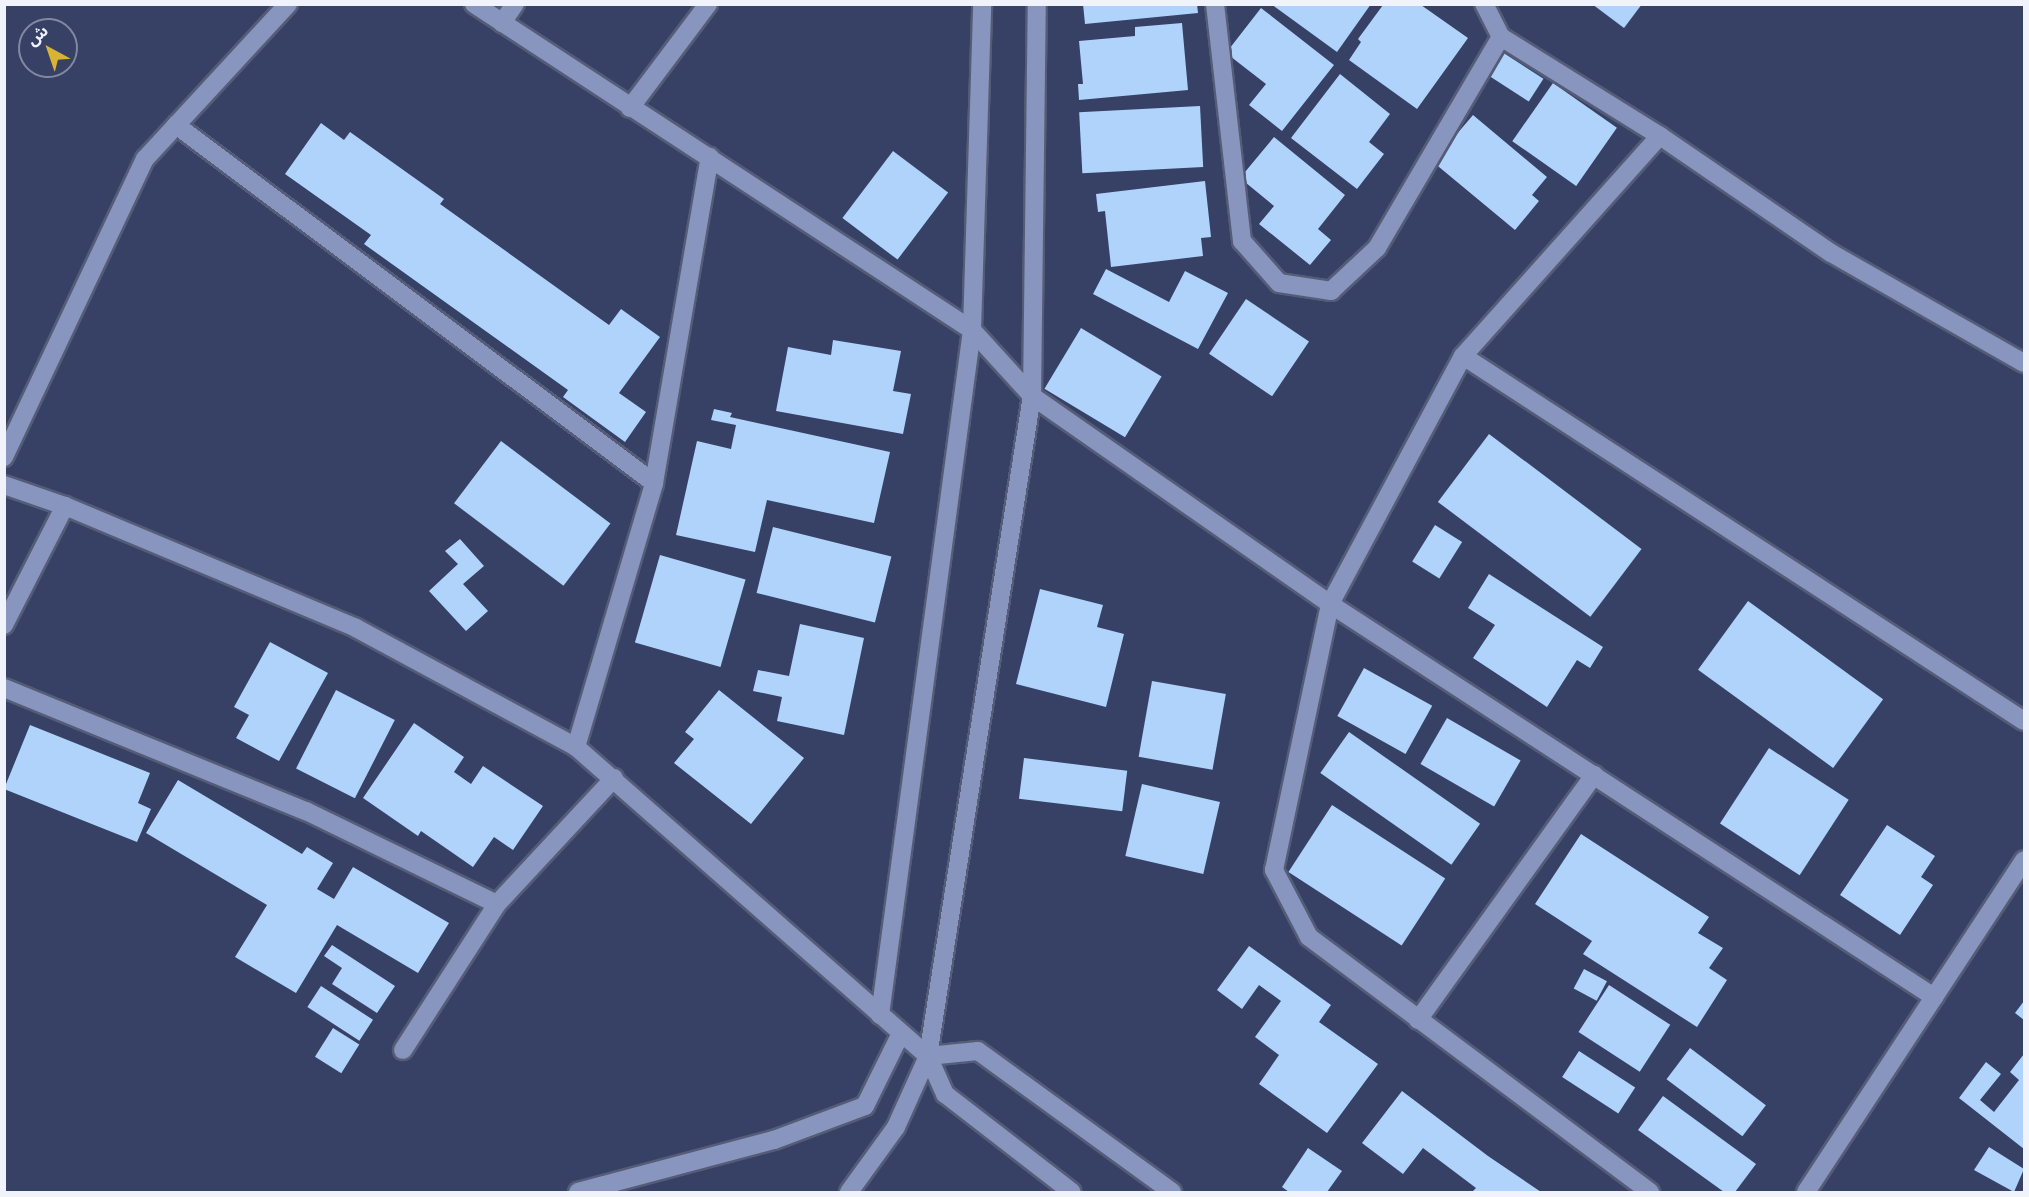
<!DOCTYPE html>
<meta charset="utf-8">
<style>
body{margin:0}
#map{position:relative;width:2029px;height:1197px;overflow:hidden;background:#374165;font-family:Signika,"Noto Sans Arabic",sans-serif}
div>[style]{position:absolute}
.building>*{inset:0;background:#b0d3fb;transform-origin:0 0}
.roads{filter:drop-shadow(2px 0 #555c77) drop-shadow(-2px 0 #555c77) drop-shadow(0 2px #555c77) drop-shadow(0 -2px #555c77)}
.minor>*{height:18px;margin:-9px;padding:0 9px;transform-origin:9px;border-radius:9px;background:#8895be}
span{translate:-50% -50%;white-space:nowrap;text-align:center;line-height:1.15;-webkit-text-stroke:6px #374165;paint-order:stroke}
.frame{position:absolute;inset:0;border:6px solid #f0f3fc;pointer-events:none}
.north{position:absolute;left:18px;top:18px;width:60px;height:60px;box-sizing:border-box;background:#374165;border:2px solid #8188a1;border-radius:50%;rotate:320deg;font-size:16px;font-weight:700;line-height:24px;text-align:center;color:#f0f3fc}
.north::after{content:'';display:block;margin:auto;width:21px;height:27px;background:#d9b334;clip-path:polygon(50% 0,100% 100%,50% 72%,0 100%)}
</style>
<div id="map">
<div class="building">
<i style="clip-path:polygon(1083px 4px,1197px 4px,1198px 13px,1085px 24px)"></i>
<i style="clip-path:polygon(1271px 4px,1371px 4px,1337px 52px)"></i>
<i style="clip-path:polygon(1592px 4px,1642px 4px,1624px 28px)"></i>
<i style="clip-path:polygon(1383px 5px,1421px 5px,1468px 38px,1417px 109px,1349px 60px,1361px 42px,1358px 39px)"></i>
<i style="clip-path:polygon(1261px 8px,1334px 65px,1282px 131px,1249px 105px,1266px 84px,1226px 53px)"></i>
<i style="clip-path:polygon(1182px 23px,1188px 90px,1079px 100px,1078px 84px,1083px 84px,1079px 41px,1135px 36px,1135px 27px)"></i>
<i style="left:1499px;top:50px;width:53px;height:27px;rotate:33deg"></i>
<i style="clip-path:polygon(1340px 74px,1390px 114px,1369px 142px,1384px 154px,1357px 189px,1291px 138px)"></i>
<i style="left:1553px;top:83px;width:78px;height:71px;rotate:35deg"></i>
<i style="left:1200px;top:106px;width:61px;height:121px;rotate:87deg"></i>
<i style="clip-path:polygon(1473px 115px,1547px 177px,1532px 195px,1539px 201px,1515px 230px,1433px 162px)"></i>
<i style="clip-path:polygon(321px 123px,344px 140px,350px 132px,444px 199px,440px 204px,609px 325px,621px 309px,660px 337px,619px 393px,646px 412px,625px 442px,563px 397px,568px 390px,364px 244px,371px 235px,285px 174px)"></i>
<i style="clip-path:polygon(1274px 137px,1345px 195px,1318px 229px,1331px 240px,1310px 265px,1259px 224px,1274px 206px,1240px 178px)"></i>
<i style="left:893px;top:151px;width:69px;height:84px;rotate:37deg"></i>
<i style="clip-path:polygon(1205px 181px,1211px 237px,1201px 238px,1203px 256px,1111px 267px,1105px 211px,1098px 212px,1096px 194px)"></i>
<i style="clip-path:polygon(1106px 269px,1169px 302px,1185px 271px,1228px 293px,1198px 349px,1093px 294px)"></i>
<i style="left:1246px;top:299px;width:76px;height:66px;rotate:34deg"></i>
<i style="left:1081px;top:328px;width:94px;height:71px;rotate:31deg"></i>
<i style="clip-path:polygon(833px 340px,901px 351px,893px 391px,911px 394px,903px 434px,776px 411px,788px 347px,831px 355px)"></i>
<i style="clip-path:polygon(714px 409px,732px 413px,730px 417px,890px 452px,874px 523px,767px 500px,755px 552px,676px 535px,697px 441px,731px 449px,736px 425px,711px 420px)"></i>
<i style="left:1489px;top:434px;width:191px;height:85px;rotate:37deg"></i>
<i style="left:501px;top:441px;width:137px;height:78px;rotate:37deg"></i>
<i style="left:1435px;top:525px;width:32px;height:43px;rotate:32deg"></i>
<i style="left:773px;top:527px;width:122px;height:68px;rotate:14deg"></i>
<i style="clip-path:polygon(460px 539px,484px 566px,463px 584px,488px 611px,466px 631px,429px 591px,458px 564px,445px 551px)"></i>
<i style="left:660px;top:555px;width:89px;height:91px;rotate:16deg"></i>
<i style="clip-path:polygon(1489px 574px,1603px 647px,1590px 668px,1577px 660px,1547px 707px,1473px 658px,1495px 625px,1468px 608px)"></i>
<i style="clip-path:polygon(1040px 589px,1103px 605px,1097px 627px,1124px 634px,1106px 707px,1016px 684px)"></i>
<i style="left:1748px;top:601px;width:167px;height:85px;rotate:36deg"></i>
<i style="clip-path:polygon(800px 624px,864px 638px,844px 735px,777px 721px,782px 697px,753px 691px,758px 670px,789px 676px)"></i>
<i style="clip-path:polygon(270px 642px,328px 673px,279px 761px,236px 738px,249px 715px,234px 707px)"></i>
<i style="left:1364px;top:668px;width:78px;height:55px;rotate:29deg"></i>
<i style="left:1152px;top:681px;width:75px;height:77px;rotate:10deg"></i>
<i style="left:336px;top:690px;width:66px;height:88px;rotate:27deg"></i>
<i style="clip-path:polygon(719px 690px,804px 758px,751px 824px,674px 763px,694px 739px,685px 732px)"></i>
<i style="left:1447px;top:718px;width:85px;height:53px;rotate:30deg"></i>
<i style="clip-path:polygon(414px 723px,464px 757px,454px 772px,471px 784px,483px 766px,543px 806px,513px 850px,494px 837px,473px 867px,421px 831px,418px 836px,363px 798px)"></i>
<i style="clip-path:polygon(30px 725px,150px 773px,138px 803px,151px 809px,137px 842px,4px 789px)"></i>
<i style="left:1349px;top:732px;width:160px;height:50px;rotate:35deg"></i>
<i style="left:1769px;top:748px;width:95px;height:90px;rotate:33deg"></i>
<i style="left:1024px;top:758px;width:104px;height:41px;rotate:7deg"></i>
<i style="clip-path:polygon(178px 780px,302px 854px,307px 847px,333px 863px,317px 889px,334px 899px,353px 867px,449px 923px,418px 973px,337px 925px,296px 993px,235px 957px,267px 905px,146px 833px)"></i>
<i style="left:1142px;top:784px;width:80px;height:74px;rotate:13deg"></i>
<i style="left:1332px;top:805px;width:135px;height:80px;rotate:33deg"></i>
<i style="clip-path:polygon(1887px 825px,1935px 856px,1921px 877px,1933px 885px,1900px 935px,1840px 895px)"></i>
<i style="clip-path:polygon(1581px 834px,1709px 917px,1698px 933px,1723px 948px,1709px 968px,1727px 980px,1697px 1027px,1583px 954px,1592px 941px,1535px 904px)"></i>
<i style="clip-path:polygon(332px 945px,395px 986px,377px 1013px,332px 984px,342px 968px,324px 956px)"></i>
<i style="clip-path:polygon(1249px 946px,1331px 1005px,1319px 1022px,1378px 1064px,1327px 1133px,1259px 1084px,1279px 1055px,1255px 1037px,1281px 1001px,1259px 985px,1242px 1009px,1217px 990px)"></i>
<i style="left:1584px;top:969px;width:26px;height:22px;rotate:28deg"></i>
<i style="left:1609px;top:985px;width:73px;height:56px;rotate:33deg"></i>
<i style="left:321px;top:986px;width:62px;height:25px;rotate:33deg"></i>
<i style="clip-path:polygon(2024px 1001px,2024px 1020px,2015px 1013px)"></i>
<i style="left:333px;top:1028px;width:31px;height:34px;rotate:32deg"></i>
<i style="left:1690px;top:1048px;width:95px;height:39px;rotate:37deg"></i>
<i style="left:1579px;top:1051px;width:67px;height:31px;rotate:33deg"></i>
<i style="clip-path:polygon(2024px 1054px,2024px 1149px,1959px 1098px,1986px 1062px,2001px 1074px,1980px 1100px,1994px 1112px,2019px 1080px,2010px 1072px)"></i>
<i style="clip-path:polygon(1402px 1091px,1488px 1156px,1541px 1192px,1472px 1192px,1476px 1188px,1423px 1148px,1403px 1174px,1362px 1143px)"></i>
<i style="clip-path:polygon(1663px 1096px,1756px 1164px,1735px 1192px,1724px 1192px,1638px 1130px)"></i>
<i style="clip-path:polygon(1989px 1147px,2024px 1169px,2014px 1192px,1974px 1170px)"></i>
<i style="clip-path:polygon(1308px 1148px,1342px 1171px,1327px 1192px,1289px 1192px,1282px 1187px)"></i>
</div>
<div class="roads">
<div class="minor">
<i style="left:474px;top:4px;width:595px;rotate:33.21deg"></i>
<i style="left:972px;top:330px;width:89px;rotate:47.7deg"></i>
<i style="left:1032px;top:396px;width:363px;rotate:34.9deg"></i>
<i style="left:1330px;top:604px;width:721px;rotate:33.05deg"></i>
<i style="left:1215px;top:4px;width:239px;rotate:83.5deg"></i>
<i style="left:1242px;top:241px;width:56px;rotate:48.6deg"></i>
<i style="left:1279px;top:283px;width:53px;rotate:8.7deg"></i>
<i style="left:1331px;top:291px;width:63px;rotate:-43.1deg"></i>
<i style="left:1377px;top:248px;width:245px;rotate:-59.6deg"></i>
<i style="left:1501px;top:37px;width:37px;rotate:-117deg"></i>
<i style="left:502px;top:23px;width:23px;rotate:-56deg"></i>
<i style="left:1501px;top:37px;width:187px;rotate:31.9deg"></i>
<i style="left:1660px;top:136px;width:207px;rotate:34.4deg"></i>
<i style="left:1831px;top:253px;width:222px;rotate:29.7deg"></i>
<i style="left:630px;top:108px;width:130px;rotate:-53.1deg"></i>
<i style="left:176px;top:125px;width:597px;rotate:36.83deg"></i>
<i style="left:1463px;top:356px;width:295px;rotate:-48.2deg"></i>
<i style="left:4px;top:457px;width:330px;rotate:-64.7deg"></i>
<i style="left:145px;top:159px;width:211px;rotate:-47.3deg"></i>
<i style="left:4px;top:485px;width:65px;rotate:19deg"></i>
<i style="left:65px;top:506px;width:316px;rotate:22.7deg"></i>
<i style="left:356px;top:628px;width:250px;rotate:28.4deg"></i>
<i style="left:576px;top:747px;width:468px;rotate:41.3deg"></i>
<i style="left:928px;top:1056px;width:42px;rotate:65.9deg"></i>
<i style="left:945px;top:1094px;width:160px;rotate:37.7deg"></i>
<i style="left:4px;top:625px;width:134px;rotate:-62.9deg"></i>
<i style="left:4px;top:688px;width:326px;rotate:22.2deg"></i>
<i style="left:306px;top:811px;width:212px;rotate:26deg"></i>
<i style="left:497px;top:904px;width:172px;rotate:-47.1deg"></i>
<i style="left:576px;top:747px;width:275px;rotate:-73.5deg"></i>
<i style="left:654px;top:483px;width:331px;rotate:-80.3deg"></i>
<i style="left:880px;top:1015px;width:691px;rotate:-82.35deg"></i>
<i style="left:972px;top:330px;width:326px;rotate:-88.2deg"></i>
<i style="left:1418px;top:1020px;width:302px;rotate:-54.3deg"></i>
<i style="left:403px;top:1050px;width:174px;rotate:-57.2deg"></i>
<i style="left:928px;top:1056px;width:50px;rotate:-5.7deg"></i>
<i style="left:978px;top:1051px;width:240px;rotate:36deg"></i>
<i style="left:578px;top:1192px;width:203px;rotate:-14.9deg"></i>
<i style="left:774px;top:1140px;width:97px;rotate:-20.5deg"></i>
<i style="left:865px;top:1106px;width:81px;rotate:-63.7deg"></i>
<i style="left:849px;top:1192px;width:80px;rotate:-54.1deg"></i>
<i style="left:896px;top:1127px;width:78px;rotate:-65.7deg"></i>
<i style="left:928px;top:1056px;width:668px;rotate:-81.05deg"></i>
<i style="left:1032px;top:396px;width:392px;rotate:-89.3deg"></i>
<i style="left:1650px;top:1192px;width:426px;rotate:-143.2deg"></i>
<i style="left:1309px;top:937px;width:76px;rotate:-117.6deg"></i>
<i style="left:1274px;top:870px;width:272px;rotate:-78.1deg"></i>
<i style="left:1330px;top:604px;width:281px;rotate:-61.8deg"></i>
<i style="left:1463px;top:356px;width:669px;rotate:33.05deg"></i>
<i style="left:1806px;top:1192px;width:397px;rotate:-56.7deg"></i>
</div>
</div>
<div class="frame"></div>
<div class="north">ش</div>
</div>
